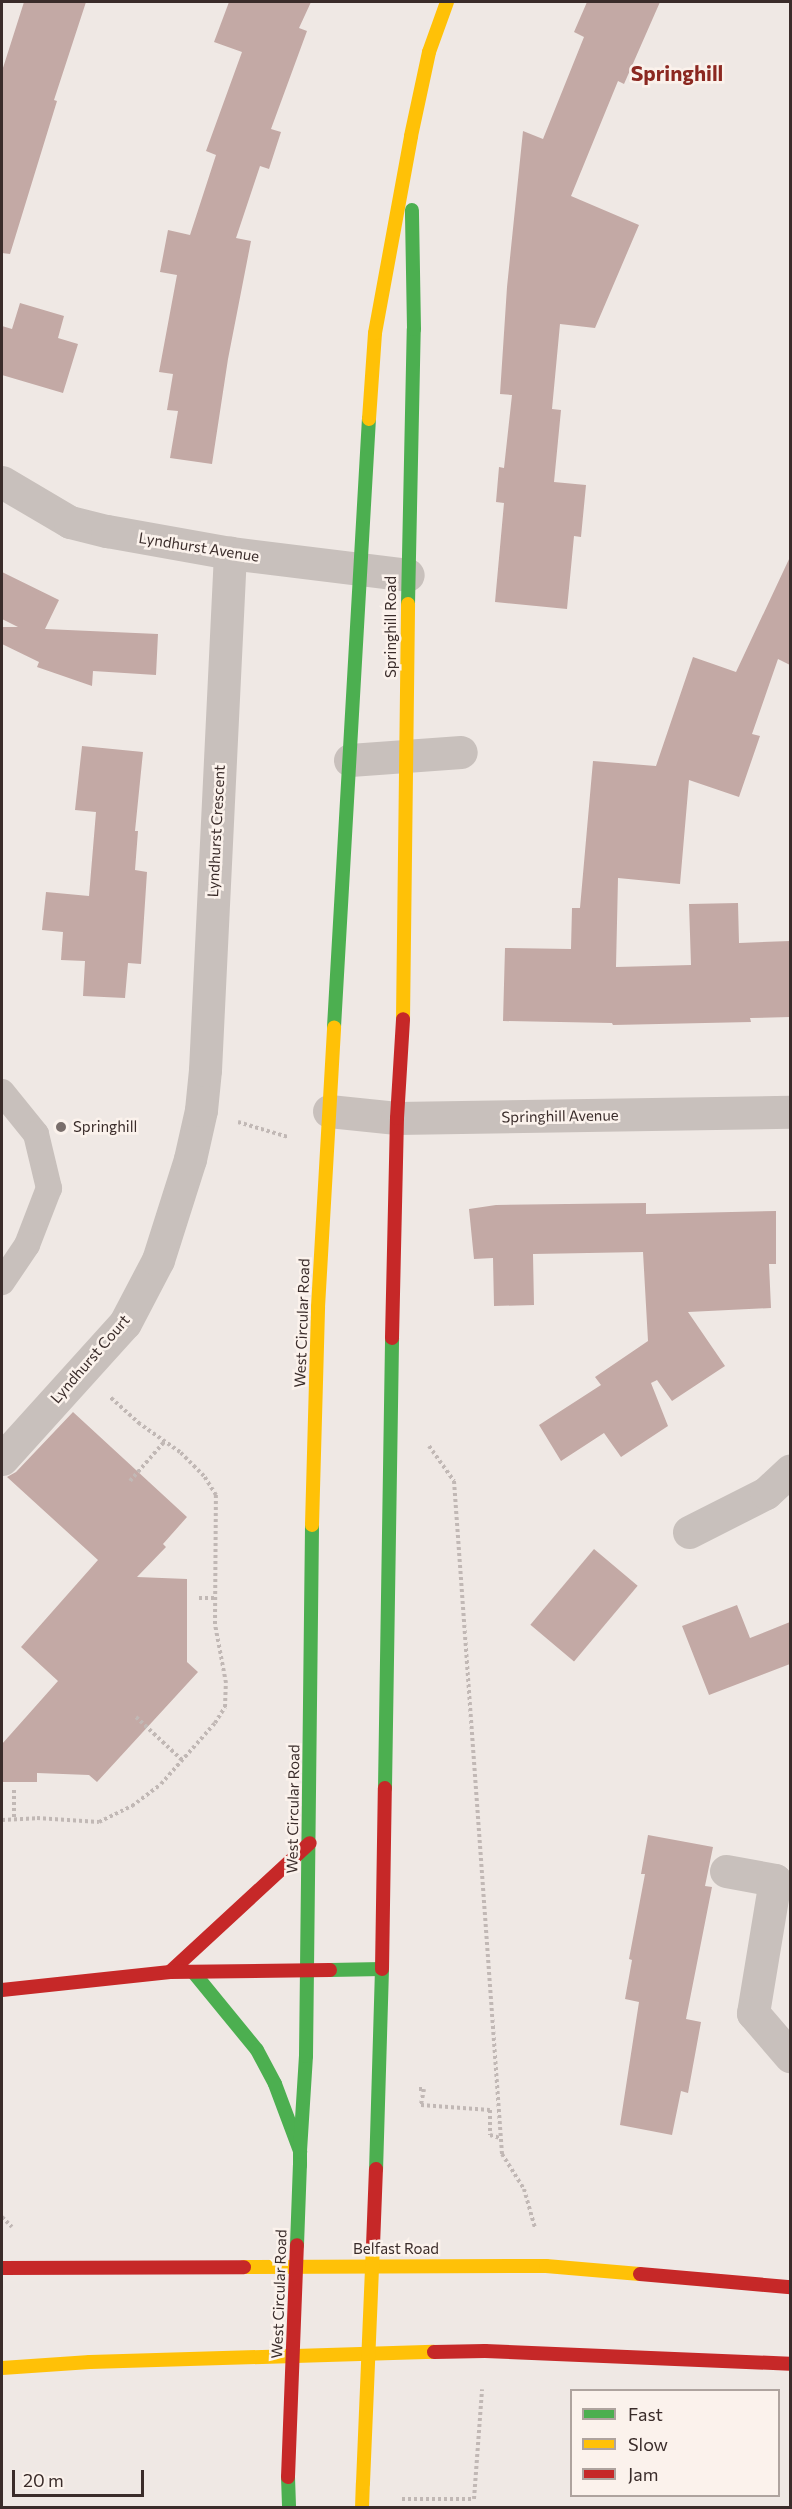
<!DOCTYPE html>
<style>
body{margin:0}
#map{position:relative;width:792px;height:2509px;overflow:hidden;background:#efe8e4;font-family:Commissioner,sans-serif}
div>[style]{position:absolute}
.building>*{inset:0;background:#c3a9a5;transform-origin:0 0}
.path>*{height:4px;margin-top:-2px;transform-origin:0;background:repeating-linear-gradient(90deg,#c1b8b5 0 3px,transparent 0 6px)}
.lane>*{height:26px;margin:-13px;padding:0 13px;transform-origin:13px;border-radius:13px;background:#c8c0bc}
.street>*{height:33px;margin:-16.5px;padding:0 16.5px;transform-origin:16.5px;border-radius:16.5px;background:#c8c0bc}
.fast>*{height:14px;margin:-7px;padding:0 7px;transform-origin:7px;border-radius:7px;background:#4caf50}
.slow>*{height:14px;margin:-7px;padding:0 7px;transform-origin:7px;border-radius:7px;background:#ffc107}
.jam>*{height:14px;margin:-7px;padding:0 7px;transform-origin:7px;border-radius:7px;background:#c62828}
.fast-bridge>*{height:14px;margin:-7px;padding:0 7px;transform-origin:7px;border-radius:7px;background:#4caf50}
.slow-bridge>*{height:14px;margin:-7px;padding:0 7px;transform-origin:7px;border-radius:7px;background:#ffc107}
.jam-bridge>*{height:14px;margin:-7px;padding:0 7px;transform-origin:7px;border-radius:7px;background:#c62828}
.dots>*{width:16px;height:16px;translate:-50% -50%;box-sizing:border-box;border:3px solid #fbf2ec;border-radius:50%}
span{translate:-50% -50%;white-space:nowrap;text-align:center;line-height:1.15;-webkit-text-stroke:5px #fbf2ec;paint-order:stroke}
.street-label{font-size:15px;color:#3a2c2a}
.poi-label{font-size:15px;color:#3a2c2a}
.left{translate:0 -50%;text-align:left}
.district-label{font-size:21px;color:#8b2821;font-weight:700}
.frame{position:absolute;inset:0;border:3px solid #3a2c2a;pointer-events:none}
.legend{position:absolute;left:570px;top:2389px;width:210px;height:108px;box-sizing:border-box;background:#fbf2ec;border:2px solid #aea39e;margin:0;padding:8px 10px;list-style:none;font-size:18px;color:#3a2c2a}
.legend li{display:flex;align-items:center;gap:12px;height:30px}
.legend b{width:30px;border:2px solid #aea39e}
.scale{position:absolute;left:12px;top:2470px;width:132px;height:27px;box-sizing:border-box;border:3px solid #3a2c2a;border-top:0;padding-left:8px;font-size:18px;line-height:21px;white-space:nowrap;color:#3a2c2a;-webkit-text-stroke:4px #fbf2ec;paint-order:stroke}
</style>
<div id="map">
<div class="building">
<i style="clip-path:polygon(24px 2px,86px 2px,54px 100px,57px 101px,10px 254px,2px 253px,2px 71px)"></i>
<i style="clip-path:polygon(229px 2px,311px 2px,299px 28px,307px 31px,271px 129px,281px 132px,269px 169px,260px 166px,236px 238px,251px 241px,228px 359px,212px 464px,170px 458px,178px 411px,167px 410px,173px 374px,159px 372px,177px 275px,160px 272px,168px 230px,190px 235px,216px 155px,206px 151px,242px 52px,214px 42px)"></i>
<i style="clip-path:polygon(587px 2px,660px 2px,624px 84px,618px 81px,571px 196px,639px 225px,595px 328px,560px 324px,552px 409px,561px 410px,554px 482px,586px 485px,581px 537px,574px 536px,567px 609px,495px 602px,504px 503px,496px 502px,499px 467px,504px 468px,512px 395px,500px 394px,507px 287px,523px 131px,543px 139px,584px 37px,574px 32px)"></i>
<i style="clip-path:polygon(20px 303px,64px 316px,58px 338px,78px 344px,63px 393px,2px 375px,2px 326px,12px 329px)"></i>
<i style="clip-path:polygon(790px 557px,790px 665px,778px 659px,752px 734px,760px 736px,739px 797px,689px 780px,680px 884px,618px 878px,616px 967px,691px 965px,689px 904px,738px 903px,739px 943px,790px 941px,790px 1017px,750px 1018px,751px 1022px,613px 1025px,612px 1023px,503px 1021px,505px 948px,571px 949px,572px 908px,580px 908px,593px 761px,656px 766px,693px 657px,736px 672px)"></i>
<i style="clip-path:polygon(2px 572px,59px 600px,45px 629px,158px 634px,156px 675px,93px 671px,92px 686px,37px 667px,39px 662px,2px 644px,2px 627px,18px 627px,2px 619px)"></i>
<i style="clip-path:polygon(82px 746px,143px 752px,135px 831px,138px 831px,135px 870px,147px 872px,141px 964px,128px 963px,125px 998px,83px 996px,85px 961px,61px 960px,63px 932px,42px 930px,46px 892px,89px 896px,96px 812px,75px 810px)"></i>
<i style="clip-path:polygon(646px 1203px,646px 1214px,776px 1211px,776px 1264px,769px 1264px,771px 1308px,688px 1312px,725px 1366px,672px 1401px,657px 1380px,651px 1383px,668px 1426px,621px 1457px,604px 1433px,561px 1461px,539px 1425px,601px 1385px,595px 1377px,648px 1341px,643px 1252px,533px 1254px,534px 1305px,494px 1306px,493px 1258px,474px 1259px,469px 1209px,496px 1205px)"></i>
<i style="clip-path:polygon(73px 1412px,187px 1517px,163px 1544px,166px 1547px,137px 1577px,187px 1579px,187px 1662px,198px 1672px,97px 1782px,89px 1775px,37px 1773px,37px 1782px,2px 1782px,2px 1744px,58px 1681px,21px 1647px,98px 1560px,7px 1477px,16px 1472px)"></i>
<i style="left:594px;top:1549px;width:57px;height:99px;rotate:40deg"></i>
<i style="clip-path:polygon(737px 1605px,750px 1638px,790px 1622px,790px 1664px,709px 1695px,682px 1626px)"></i>
<i style="clip-path:polygon(648px 1835px,713px 1847px,705px 1886px,712px 1887px,686px 2019px,701px 2022px,688px 2093px,681px 2091px,672px 2135px,620px 2125px,639px 2002px,625px 1999px,632px 1960px,629px 1959px,645px 1874px,641px 1874px)"></i>
</div>
<div class="path">
<i style="left:238px;top:1122px;width:52px;rotate:16.7deg"></i>
<i style="left:429px;top:1446px;width:43px;rotate:54.5deg"></i>
<i style="left:454px;top:1481px;width:675px;rotate:85.92deg"></i>
<i style="left:502px;top:2154px;width:41px;rotate:57.8deg"></i>
<i style="left:524px;top:2189px;width:41px;rotate:74.2deg"></i>
<i style="left:130px;top:1481px;width:52px;rotate:-48.9deg"></i>
<i style="left:199px;top:1598px;width:16px"></i>
<i style="left:136px;top:1717px;width:63px;rotate:43.1deg"></i>
<i style="left:14px;top:1790px;width:29px;rotate:90deg"></i>
<i style="left:2px;top:1820px;width:35px;rotate:-3deg"></i>
<i style="left:37px;top:1818px;width:62px;rotate:3.7deg"></i>
<i style="left:99px;top:1822px;width:37px;rotate:-26deg"></i>
<i style="left:132px;top:1806px;width:36px;rotate:-37deg"></i>
<i style="left:161px;top:1784px;width:81px;rotate:-48.5deg"></i>
<i style="left:215px;top:1723px;width:19px;rotate:-58deg"></i>
<i style="left:225px;top:1707px;width:24px;rotate:-88deg"></i>
<i style="left:226px;top:1683px;width:60px;rotate:-100.6deg"></i>
<i style="left:215px;top:1624px;width:129px;rotate:-89.6deg"></i>
<i style="left:216px;top:1495px;width:22px;rotate:-122deg"></i>
<i style="left:204px;top:1476px;width:34px;rotate:-135deg"></i>
<i style="left:180px;top:1452px;width:49px;rotate:-145deg"></i>
<i style="left:140px;top:1424px;width:40px;rotate:-138deg"></i>
<i style="left:419px;top:2089px;width:5px"></i>
<i style="left:424px;top:2089px;width:16px;rotate:101deg"></i>
<i style="left:421px;top:2105px;width:69px;rotate:4.1deg"></i>
<i style="left:490px;top:2110px;width:25px;rotate:90deg"></i>
<i style="left:490px;top:2135px;width:10px;rotate:17deg"></i>
<i style="left:2px;top:2217px;width:14px;rotate:45deg"></i>
<i style="left:402px;top:2499px;width:72px"></i>
<i style="left:474px;top:2499px;width:110px;rotate:-85.8deg"></i>
</div>
<div class="lane">
<i style="left:2px;top:1092px;width:54px;rotate:51deg"></i>
<i style="left:36px;top:1134px;width:56px;rotate:76.5deg"></i>
<i style="left:49px;top:1188px;width:61px;rotate:111.1deg"></i>
<i style="left:27px;top:1245px;width:45px;rotate:124deg"></i>
</div>
<div class="street">
<i style="left:2px;top:482px;width:79px;rotate:30.5deg"></i>
<i style="left:70px;top:522px;width:38px;rotate:14deg"></i>
<i style="left:107px;top:531px;width:125px;rotate:10.1deg"></i>
<i style="left:230px;top:553px;width:179px;rotate:7deg"></i>
<i style="left:350px;top:760px;width:111px;rotate:-4.1deg"></i>
<i style="left:329px;top:1111px;width:68px;rotate:5.9deg"></i>
<i style="left:397px;top:1118px;width:393px;rotate:-0.9deg"></i>
<i style="left:2px;top:1459px;width:183px;rotate:-47.9deg"></i>
<i style="left:125px;top:1323px;width:71px;rotate:-62.4deg"></i>
<i style="left:158px;top:1260px;width:106px;rotate:-72.4deg"></i>
<i style="left:190px;top:1159px;width:50px;rotate:-77.3deg"></i>
<i style="left:201px;top:1110px;width:40px;rotate:-84.3deg"></i>
<i style="left:205px;top:1070px;width:518px;rotate:-87.23deg"></i>
<i style="left:689px;top:1532px;width:86px;rotate:-26.9deg"></i>
<i style="left:766px;top:1493px;width:33px;rotate:-43deg"></i>
<i style="left:726px;top:1871px;width:50px;rotate:10.4deg"></i>
<i style="left:775px;top:1880px;width:135px;rotate:99.4deg"></i>
<i style="left:753px;top:2013px;width:57px;rotate:49.3deg"></i>
</div>
<div class="fast">
<i style="left:408px;top:604px;width:275px;rotate:-88.8deg"></i>
<i style="left:414px;top:329px;width:119px;rotate:-91deg"></i>
<i style="left:334px;top:1027px;width:609px;rotate:-86.71deg"></i>
<i style="left:385px;top:1788px;width:450px;rotate:-89.1deg"></i>
<i style="left:330px;top:1970px;width:52px;rotate:-1.1deg"></i>
<i style="left:382px;top:1969px;width:200px;rotate:91.7deg"></i>
<i style="left:194px;top:1973px;width:99px;rotate:50.7deg"></i>
<i style="left:257px;top:2050px;width:38px;rotate:62deg"></i>
<i style="left:275px;top:2084px;width:72px;rotate:69.5deg"></i>
<i style="left:300px;top:2151px;width:14px;rotate:90deg"></i>
<i style="left:300px;top:2151px;width:95px;rotate:-86.4deg"></i>
<i style="left:306px;top:2056px;width:531px;rotate:-89.35deg"></i>
<i style="left:288px;top:2477px;width:31px;rotate:88deg"></i>
</div>
<div class="slow">
<i style="left:369px;top:419px;width:86px;rotate:-86deg"></i>
<i style="left:375px;top:333px;width:200px;rotate:-79.6deg"></i>
<i style="left:411px;top:136px;width:86px;rotate:-77.9deg"></i>
<i style="left:429px;top:52px;width:53px;rotate:-70.2deg"></i>
<i style="left:403px;top:1019px;width:415px;rotate:-89.3deg"></i>
<i style="left:312px;top:1525px;width:218px;rotate:-88.4deg"></i>
<i style="left:318px;top:1307px;width:280px;rotate:-86.7deg"></i>
<i style="left:244px;top:2267px;width:302px;rotate:-0.2deg"></i>
<i style="left:546px;top:2266px;width:94px;rotate:4.9deg"></i>
<i style="left:2px;top:2368px;width:88px;rotate:-3.9deg"></i>
<i style="left:90px;top:2362px;width:344px;rotate:-1.7deg"></i>
<i style="left:362px;top:2508px;width:25px;rotate:-88deg"></i>
</div>
<div class="jam">
<i style="left:392px;top:1338px;width:220px;rotate:-88.7deg"></i>
<i style="left:397px;top:1118px;width:99px;rotate:-86.5deg"></i>
<i style="left:382px;top:1969px;width:181px;rotate:-89.1deg"></i>
<i style="left:170px;top:1972px;width:190px;rotate:-42.7deg"></i>
<i style="left:2px;top:1990px;width:169px;rotate:-6.1deg"></i>
<i style="left:170px;top:1972px;width:160px;rotate:-0.7deg"></i>
<i style="left:2px;top:2268px;width:242px;rotate:-0.2deg"></i>
<i style="left:640px;top:2274px;width:151px;rotate:5deg"></i>
<i style="left:434px;top:2352px;width:51px;rotate:-1.1deg"></i>
<i style="left:485px;top:2351px;width:305px;rotate:2.4deg"></i>
</div>
<div class="fast-bridge">
<i style="left:297px;top:2245px;width:80px;rotate:-87.9deg"></i>
</div>
<div class="slow-bridge">
<i style="left:363px;top:2483px;width:237px;rotate:-87.6deg"></i>
</div>
<div class="jam-bridge">
<i style="left:373px;top:2246px;width:77px;rotate:-87.8deg"></i>
<i style="left:288px;top:2477px;width:232px;rotate:-87.8deg"></i>
</div>
<div class="dots">
<i style="left:61px;top:1127px;background:#796e6b"></i>
</div>
<div class="street-label">
<span style="left:199px;top:547px;rotate:9deg">Lyndhurst Avenue</span>
<span style="left:391px;top:627px;rotate:-90deg">Springhill Road</span>
<span style="left:216px;top:831px;rotate:-87deg">Lyndhurst Crescent</span>
<span style="left:560px;top:1116px;rotate:-1deg">Springhill Avenue</span>
<span style="left:302px;top:1323px;rotate:-88deg">West Circular Road</span>
<span style="left:90px;top:1359px;rotate:-49deg">Lyndhurst Court</span>
<span style="left:293px;top:1809px;rotate:-89deg">West Circular Road</span>
<span style="left:396px;top:2249px">Belfast Road</span>
<span style="left:279px;top:2294px;rotate:-88deg">West Circular Road</span>
</div>
<div class="poi-label">
<span class="left" style="left:73px;top:1127px">Springhill</span>
</div>
<div class="district-label">
<span style="left:677px;top:73px">Springhill</span>
</div>
<div class="frame"></div>
<ul class="legend">
<li><b style="height:8px;background:#4caf50"></b>Fast</li>
<li><b style="height:8px;background:#ffc107"></b>Slow</li>
<li><b style="height:8px;background:#c62828"></b>Jam</li>
</ul>
<div class="scale">20 m</div>
</div>
